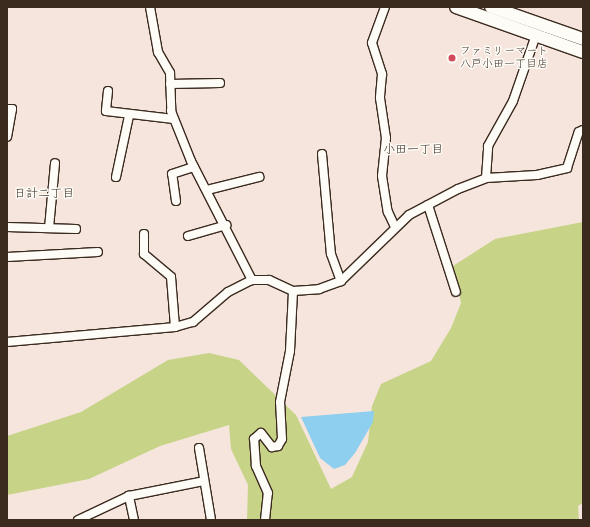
<!DOCTYPE html>
<meta charset="utf-8">
<style>
body{margin:0}
#map{position:relative;width:590px;height:527px;overflow:hidden;background:#f6e5dd;font-family:"Balsamiq Sans","Klee One",sans-serif}
div>[style]{position:absolute}
.green>*{inset:0;background:#c7d387}
.water>*{inset:0;background:#8ecfef}
.roads{filter:drop-shadow(1px 0 #3b2a1e) drop-shadow(-1px 0 #3b2a1e) drop-shadow(0 1px #3b2a1e) drop-shadow(0 -1px #3b2a1e)}
.street>*{height:8px;margin:-4px;padding:0 4px;transform-origin:4px;border-radius:4px;background:#fdfcf7}
.secondary>*{height:12px;margin:-6px;padding:0 6px;transform-origin:6px;border-radius:6px;background:#fdfcf7}
.dots>*{width:11px;height:11px;translate:-50% -50%;box-sizing:border-box;border:2px solid #fdfcf7;border-radius:50%}
span{translate:-50% -50%;white-space:nowrap;text-align:center;line-height:1.15;-webkit-text-stroke:3px #fdfcf7;paint-order:stroke}
.poi-label{font-size:11px;color:#3b2a1e}
.left{translate:0 -50%;text-align:left}
.neighbourhood-label{font-size:12px;color:#3b2a1e}
.frame{position:absolute;inset:0;border:8px solid #3b2a1e;pointer-events:none}
</style>
<div id="map">
<div class="green">
<i style="clip-path:polygon(583px 222px,583px 503px,578px 506px,579px 520px,247px 520px,248px 485px,231px 449px,229px 425px,160px 446px,89px 479px,7px 495px,7px 436px,81px 412px,168px 360px,209px 353px,239px 360px,296px 415px,331px 489px,352px 477px,368px 442px,372px 406px,381px 384px,431px 361px,451px 328px,461px 303px,453px 266px,495px 239px)"></i>
</div>
<div class="water">
<i style="clip-path:polygon(374px 411px,373px 422px,355px 453px,345px 465px,334px 469px,320px 458px,301px 417px)"></i>
</div>
<div class="roads">
<div class="street">
<i style="left:150px;top:7px;width:46px;rotate:79.9deg"></i>
<i style="left:158px;top:52px;width:24px;rotate:60deg"></i>
<i style="left:170px;top:73px;width:38px;rotate:88deg"></i>
<i style="left:171px;top:111px;width:54px;rotate:68.2deg"></i>
<i style="left:191px;top:161px;width:134px;rotate:62.9deg"></i>
<i style="left:385px;top:7px;width:38px;rotate:110deg"></i>
<i style="left:372px;top:43px;width:33px;rotate:72deg"></i>
<i style="left:382px;top:74px;width:24px;rotate:95deg"></i>
<i style="left:380px;top:98px;width:40px;rotate:81.5deg"></i>
<i style="left:386px;top:138px;width:38px;rotate:96deg"></i>
<i style="left:382px;top:176px;width:36px;rotate:81deg"></i>
<i style="left:388px;top:212px;width:17px;rotate:65deg"></i>
<i style="left:170px;top:84px;width:50px;rotate:-1.1deg"></i>
<i style="left:108px;top:91px;width:20px;rotate:96deg"></i>
<i style="left:106px;top:111px;width:68px;rotate:6.7deg"></i>
<i style="left:7px;top:109px;width:5px"></i>
<i style="left:12px;top:109px;width:28px;rotate:100deg"></i>
<i style="left:322px;top:154px;width:100px;rotate:84.9deg"></i>
<i style="left:331px;top:254px;width:29px;rotate:70deg"></i>
<i style="left:116px;top:177px;width:62px;rotate:-78deg"></i>
<i style="left:486px;top:178px;width:32px;rotate:-86deg"></i>
<i style="left:488px;top:146px;width:51px;rotate:-60.9deg"></i>
<i style="left:513px;top:101px;width:70px;rotate:-70.8deg"></i>
<i style="left:207px;top:190px;width:54px;rotate:-14deg"></i>
<i style="left:176px;top:201px;width:27px;rotate:-98deg"></i>
<i style="left:172px;top:174px;width:23px;rotate:-18deg"></i>
<i style="left:428px;top:205px;width:91px;rotate:72.2deg"></i>
<i style="left:7px;top:227px;width:69px;rotate:1.7deg"></i>
<i style="left:49px;top:228px;width:65px;rotate:-84.7deg"></i>
<i style="left:144px;top:234px;width:20px;rotate:90deg"></i>
<i style="left:144px;top:254px;width:35px;rotate:40deg"></i>
<i style="left:171px;top:277px;width:50px;rotate:85.4deg"></i>
<i style="left:188px;top:236px;width:40px;rotate:-16deg"></i>
<i style="left:7px;top:257px;width:91px;rotate:-3.1deg"></i>
<i style="left:7px;top:342px;width:169px;rotate:-5.1deg"></i>
<i style="left:175px;top:327px;width:19px;rotate:-16deg"></i>
<i style="left:193px;top:322px;width:46px;rotate:-40.6deg"></i>
<i style="left:228px;top:292px;width:27px;rotate:-27deg"></i>
<i style="left:252px;top:280px;width:17px"></i>
<i style="left:269px;top:280px;width:26px;rotate:25deg"></i>
<i style="left:293px;top:291px;width:26px;rotate:-4deg"></i>
<i style="left:319px;top:289px;width:23px;rotate:-20deg"></i>
<i style="left:341px;top:281px;width:95px;rotate:-44.1deg"></i>
<i style="left:409px;top:215px;width:55px;rotate:-28deg"></i>
<i style="left:458px;top:189px;width:30px;rotate:-21deg"></i>
<i style="left:486px;top:178px;width:51px;rotate:-3.4deg"></i>
<i style="left:537px;top:175px;width:31px;rotate:-13deg"></i>
<i style="left:567px;top:168px;width:38px;rotate:-72deg"></i>
<i style="left:579px;top:132px;width:4px;rotate:-27deg"></i>
<i style="left:199px;top:448px;width:73px;rotate:80.5deg"></i>
<i style="left:78px;top:520px;width:56px;rotate:-25.2deg"></i>
<i style="left:134px;top:520px;width:25px;rotate:-102deg"></i>
<i style="left:129px;top:496px;width:76px;rotate:-11.3deg"></i>
<i style="left:265px;top:520px;width:27px;rotate:-84deg"></i>
<i style="left:268px;top:493px;width:30px;rotate:-114deg"></i>
<i style="left:256px;top:466px;width:27px;rotate:-94deg"></i>
<i style="left:254px;top:439px;width:9px;rotate:-41deg"></i>
<i style="left:261px;top:433px;width:18px;rotate:52deg"></i>
<i style="left:272px;top:447px;width:6px;rotate:-9deg"></i>
<i style="left:278px;top:446px;width:8px;rotate:-60deg"></i>
<i style="left:282px;top:439px;width:37px;rotate:-93deg"></i>
<i style="left:280px;top:402px;width:52px;rotate:-78.9deg"></i>
<i style="left:290px;top:351px;width:60px;rotate:-87.1deg"></i>
</div>
<div class="secondary">
<i style="left:456px;top:7px;width:135px;rotate:19.5deg"></i>
<i style="left:491px;top:7px;width:97px;rotate:19.2deg"></i>
</div>
</div>
<div class="dots">
<i style="left:452px;top:58px;background:#d1495b"></i>
</div>
<div class="poi-label">
<span class="left" style="left:460px;top:58px">ファミリーマート<br>八戸小田一丁目店</span>
</div>
<div class="neighbourhood-label">
<span style="left:413px;top:150px">小田一丁目</span>
<span style="left:44px;top:194px">日計二丁目</span>
</div>
<div class="frame"></div>
</div>
